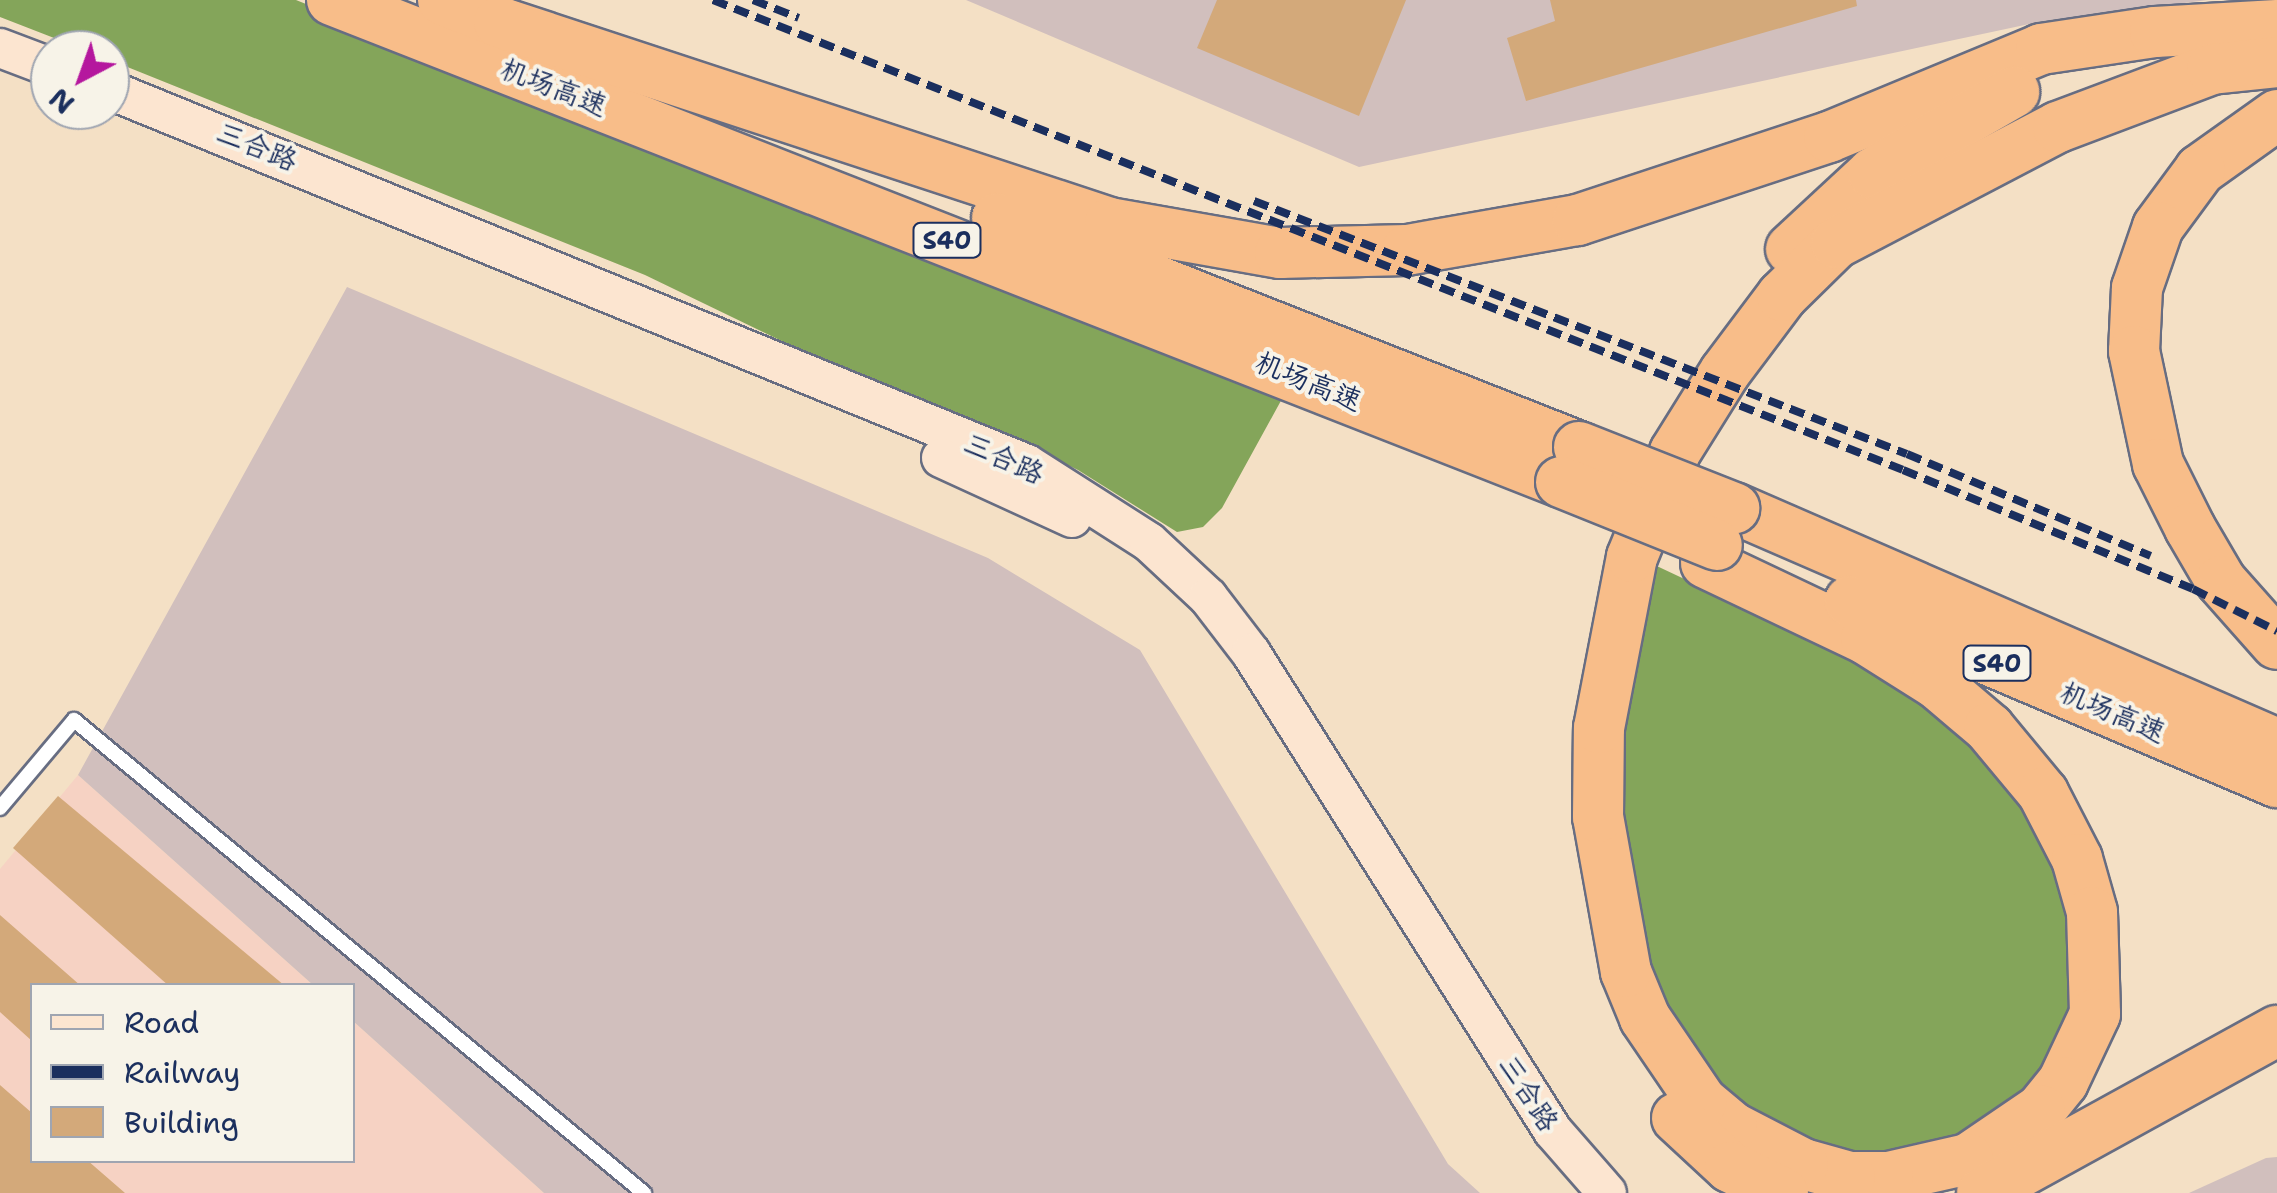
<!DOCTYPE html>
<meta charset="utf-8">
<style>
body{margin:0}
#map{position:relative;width:2277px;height:1193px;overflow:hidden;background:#f4e0c5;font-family:"Shantell Sans","LXGW WenKai TC",sans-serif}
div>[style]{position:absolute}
.built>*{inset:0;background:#f6d2c3}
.industrial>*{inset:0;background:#d1bfbd}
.forest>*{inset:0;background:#84a55a}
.building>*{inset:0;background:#d3a97a}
.roads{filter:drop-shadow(2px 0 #676d82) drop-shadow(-2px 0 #676d82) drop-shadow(0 2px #676d82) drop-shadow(0 -2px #676d82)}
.service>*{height:14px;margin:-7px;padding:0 7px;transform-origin:7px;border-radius:7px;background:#fff}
.secondary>*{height:38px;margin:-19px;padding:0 19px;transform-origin:19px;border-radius:19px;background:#fce5d0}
.motorway>*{height:50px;margin:-25px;padding:0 25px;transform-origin:25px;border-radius:25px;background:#f8bd89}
.rail>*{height:8px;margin-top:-4px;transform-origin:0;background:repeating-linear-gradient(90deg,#1b2f5e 0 15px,transparent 0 23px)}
.bridges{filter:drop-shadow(2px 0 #676d82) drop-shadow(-2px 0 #676d82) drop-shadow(0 2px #676d82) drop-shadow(0 -2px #676d82)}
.motorway-bridge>*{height:50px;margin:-25px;padding:0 25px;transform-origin:25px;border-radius:25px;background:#f8bd89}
span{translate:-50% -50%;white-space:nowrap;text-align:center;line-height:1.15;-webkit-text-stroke:8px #f7f3e8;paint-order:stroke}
.shield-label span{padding:2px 8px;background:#f7f3e8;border:2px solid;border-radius:8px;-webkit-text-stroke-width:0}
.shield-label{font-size:25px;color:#1b2f5e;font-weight:700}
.street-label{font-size:28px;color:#1b2f5e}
.legend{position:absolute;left:30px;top:983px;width:325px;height:180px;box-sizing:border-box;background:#f7f3e8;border:2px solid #9fa5b1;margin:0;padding:12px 18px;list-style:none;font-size:30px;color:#1b2f5e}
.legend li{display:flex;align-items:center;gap:20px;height:50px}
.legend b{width:50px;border:2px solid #9fa5b1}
.north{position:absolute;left:30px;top:30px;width:100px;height:100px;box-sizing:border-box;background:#f7f3e8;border:2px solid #9fa5b1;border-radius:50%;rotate:221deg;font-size:28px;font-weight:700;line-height:40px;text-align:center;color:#1b2f5e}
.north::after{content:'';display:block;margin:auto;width:35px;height:45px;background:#b5179e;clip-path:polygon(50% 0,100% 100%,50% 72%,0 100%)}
</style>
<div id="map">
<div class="built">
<i style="clip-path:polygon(78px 775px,313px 985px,32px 986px,32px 1160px,352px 1160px,353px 1021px,544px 1193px,0 1193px,0 869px)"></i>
</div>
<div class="industrial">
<i style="clip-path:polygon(966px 0,2208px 0,2043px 21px,1359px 167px)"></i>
<i style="clip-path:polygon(347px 287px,988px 558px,1140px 650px,1448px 1164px,1480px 1193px,544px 1193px,353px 1021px,352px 986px,313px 985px,78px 775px)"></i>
<i style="clip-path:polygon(2277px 1157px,2277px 1193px,2189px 1193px,2266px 1158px)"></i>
</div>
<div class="forest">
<i style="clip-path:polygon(0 0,296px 0,1283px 397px,1222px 508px,1203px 527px,1177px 532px,1078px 470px,1010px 437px,823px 361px,645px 275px,110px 60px,110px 50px,85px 50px,0 17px)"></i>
<i style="clip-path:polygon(1644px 560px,1920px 690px,2035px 810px,2064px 873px,2078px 1014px,2051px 1077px,1984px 1137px,1877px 1166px,1738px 1118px,1660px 1019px,1610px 773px)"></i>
</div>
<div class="building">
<i style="clip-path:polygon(1217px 0,1406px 0,1359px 116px,1197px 48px)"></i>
<i style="clip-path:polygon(1550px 0,1856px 0,1857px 6px,1526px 101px,1507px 38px,1555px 21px)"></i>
<i style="clip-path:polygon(58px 796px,285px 986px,169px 986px,13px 848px)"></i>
<i style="clip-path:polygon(0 915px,81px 986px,32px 986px,32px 1041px,0 1012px)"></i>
<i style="clip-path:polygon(0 1085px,32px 1113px,32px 1160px,87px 1160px,125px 1193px,0 1193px)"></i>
</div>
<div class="roads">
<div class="service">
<i style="left:0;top:808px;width:115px;rotate:-49.9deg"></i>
<i style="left:74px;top:720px;width:741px;rotate:39.69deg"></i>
</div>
<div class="secondary">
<i style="left:0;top:48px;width:53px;rotate:20.8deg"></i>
<i style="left:110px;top:90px;width:990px;rotate:22.19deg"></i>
<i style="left:1027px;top:464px;width:145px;rotate:32.6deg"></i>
<i style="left:1149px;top:542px;width:81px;rotate:43deg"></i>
<i style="left:1208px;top:597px;width:71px;rotate:52.5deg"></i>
<i style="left:1251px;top:653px;width:565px;rotate:57.72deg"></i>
<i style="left:1553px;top:1131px;width:82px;rotate:48.9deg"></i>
<i style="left:941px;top:458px;width:144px;rotate:24.6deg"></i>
</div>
<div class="motorway">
<i style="left:332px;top:0;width:1320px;rotate:21.41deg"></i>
<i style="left:443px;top:0;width:90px;rotate:21.4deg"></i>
<i style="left:499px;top:22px;width:643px;rotate:18.21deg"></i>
<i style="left:1110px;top:223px;width:173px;rotate:10deg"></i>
<i style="left:1280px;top:253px;width:127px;rotate:-1.4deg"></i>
<i style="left:1407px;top:250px;width:174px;rotate:-10deg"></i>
<i style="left:1578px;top:220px;width:264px;rotate:-18.3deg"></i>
<i style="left:1829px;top:137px;width:230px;rotate:-22.5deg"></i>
<i style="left:2041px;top:49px;width:115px;rotate:-8.5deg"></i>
<i style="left:2155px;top:32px;width:122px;rotate:-3.3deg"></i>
<i style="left:2277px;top:115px;width:95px;rotate:144.5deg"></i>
<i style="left:2200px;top:170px;width:71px;rotate:126.4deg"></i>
<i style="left:2158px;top:227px;width:65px;rotate:109deg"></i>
<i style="left:2137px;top:288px;width:63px;rotate:92.7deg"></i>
<i style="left:2134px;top:351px;width:116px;rotate:78deg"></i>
<i style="left:2158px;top:464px;width:72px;rotate:63.4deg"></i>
<i style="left:2190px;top:528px;width:61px;rotate:59.7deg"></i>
<i style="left:2221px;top:581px;width:84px;rotate:48.4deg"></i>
<i style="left:997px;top:218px;width:625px;rotate:21.48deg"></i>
<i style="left:1791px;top:249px;width:112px;rotate:-42.8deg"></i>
<i style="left:1873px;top:173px;width:163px;rotate:-29.9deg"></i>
<i style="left:1734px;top:508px;width:592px;rotate:23.49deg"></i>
<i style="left:1706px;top:563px;width:177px;rotate:25.4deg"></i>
<i style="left:1866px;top:639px;width:83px;rotate:32.2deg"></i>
<i style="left:1936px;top:683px;width:70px;rotate:40.3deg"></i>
<i style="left:1989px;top:728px;width:85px;rotate:50.3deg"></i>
<i style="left:2043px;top:793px;width:74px;rotate:62.7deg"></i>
<i style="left:2077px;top:859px;width:55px;rotate:74.2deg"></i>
<i style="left:2092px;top:912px;width:102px;rotate:88.3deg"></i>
<i style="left:2095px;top:1014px;width:75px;rotate:115.2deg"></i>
<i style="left:2063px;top:1082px;width:36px;rotate:129deg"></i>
<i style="left:2040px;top:1110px;width:87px;rotate:145.8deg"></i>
<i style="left:1968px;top:1159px;width:82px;rotate:167.3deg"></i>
<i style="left:1888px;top:1177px;width:38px;rotate:180deg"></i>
<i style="left:1850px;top:1177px;width:49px;rotate:-164.5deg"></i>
<i style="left:1803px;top:1164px;width:80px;rotate:-152.5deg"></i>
<i style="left:1732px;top:1127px;width:39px;rotate:-140deg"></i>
<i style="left:1702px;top:1102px;width:102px;rotate:-124.2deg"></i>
<i style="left:1645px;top:1018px;width:50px;rotate:-112.4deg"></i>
<i style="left:1626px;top:972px;width:158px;rotate:-100.2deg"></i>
<i style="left:1598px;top:817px;width:89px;rotate:-89.4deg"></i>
<i style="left:1599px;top:728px;width:174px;rotate:-79.1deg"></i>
<i style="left:1632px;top:557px;width:113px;rotate:-67.7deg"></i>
<i style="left:1675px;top:452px;width:94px;rotate:-58deg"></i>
<i style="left:1725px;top:372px;width:95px;rotate:-53.1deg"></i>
<i style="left:1782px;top:296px;width:76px;rotate:-44.5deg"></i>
<i style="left:1836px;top:243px;width:250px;rotate:-27.6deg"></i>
<i style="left:2058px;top:127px;width:165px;rotate:-20.6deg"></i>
<i style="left:2212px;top:69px;width:65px;rotate:-6.1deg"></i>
<i style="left:1850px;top:601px;width:464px;rotate:23deg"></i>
<i style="left:1677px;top:1118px;width:72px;rotate:42.8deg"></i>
<i style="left:1730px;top:1167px;width:59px;rotate:26.1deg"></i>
<i style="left:1982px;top:1193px;width:337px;rotate:-28.8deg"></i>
</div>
</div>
<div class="rail">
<i style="left:713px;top:0;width:1279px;rotate:21.55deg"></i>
<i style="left:1903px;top:470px;width:313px;rotate:22.3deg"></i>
<i style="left:2193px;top:589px;width:94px;rotate:26.6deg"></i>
<i style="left:753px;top:0;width:49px;rotate:21.4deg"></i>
<i style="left:1254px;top:201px;width:700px;rotate:21.18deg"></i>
<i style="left:1907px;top:454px;width:264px;rotate:22.7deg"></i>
</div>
<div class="bridges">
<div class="motorway-bridge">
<i style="left:1579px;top:447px;width:167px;rotate:21.5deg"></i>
<i style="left:1561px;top:482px;width:168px;rotate:22deg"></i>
</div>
</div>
<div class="shield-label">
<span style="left:947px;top:240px">S40</span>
<span style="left:1997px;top:663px">S40</span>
</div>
<div class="street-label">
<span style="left:554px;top:87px;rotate:21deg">机场高速</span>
<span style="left:257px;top:146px;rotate:22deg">三合路</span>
<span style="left:1309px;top:381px;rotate:22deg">机场高速</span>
<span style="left:1004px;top:458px;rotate:24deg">三合路</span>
<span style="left:2113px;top:712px;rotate:23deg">机场高速</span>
<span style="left:1529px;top:1093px;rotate:57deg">三合路</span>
</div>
<ul class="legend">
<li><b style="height:12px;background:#fce5d0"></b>Road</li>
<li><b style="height:12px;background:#1b2f5e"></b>Railway</li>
<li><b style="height:28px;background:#d3a97a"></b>Building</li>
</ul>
<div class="north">N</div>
</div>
